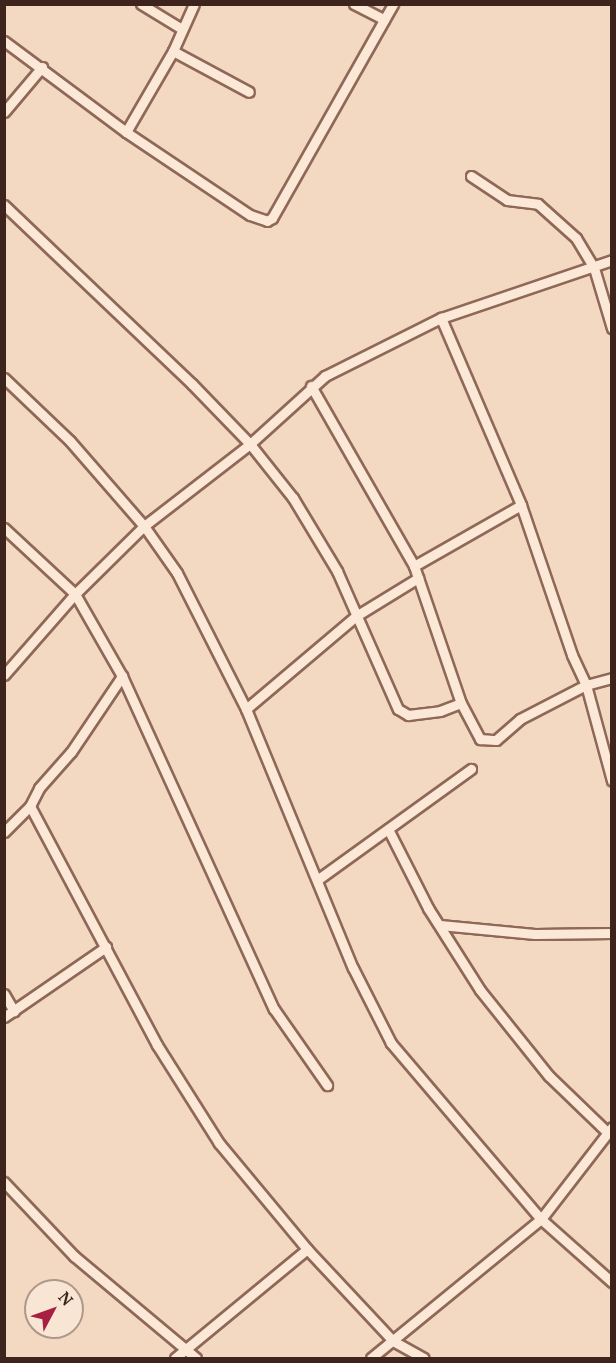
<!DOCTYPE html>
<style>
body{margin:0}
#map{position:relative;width:616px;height:1363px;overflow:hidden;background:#f3d9c2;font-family:"PT Serif",serif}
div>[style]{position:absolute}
.roads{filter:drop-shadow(2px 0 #8f6857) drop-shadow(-2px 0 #8f6857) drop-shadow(0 2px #8f6857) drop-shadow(0 -2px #8f6857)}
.street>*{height:9px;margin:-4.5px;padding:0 4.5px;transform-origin:4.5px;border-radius:4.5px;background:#fce8d7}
span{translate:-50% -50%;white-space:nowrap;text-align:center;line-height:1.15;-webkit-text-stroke:4.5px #f9e5d3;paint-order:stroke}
.frame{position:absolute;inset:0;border:6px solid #3d251d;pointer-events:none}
.north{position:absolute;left:24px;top:1279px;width:60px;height:60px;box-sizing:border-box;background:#f9e5d3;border:2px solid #ae988a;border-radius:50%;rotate:49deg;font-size:16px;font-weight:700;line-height:24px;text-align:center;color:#3d251d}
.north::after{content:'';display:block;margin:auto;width:21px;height:27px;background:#a52041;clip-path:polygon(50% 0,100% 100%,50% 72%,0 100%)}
</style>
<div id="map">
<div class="roads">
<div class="street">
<i style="left:141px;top:4px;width:48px;rotate:31.4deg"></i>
<i style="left:354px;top:4px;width:34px;rotate:27deg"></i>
<i style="left:4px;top:41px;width:152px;rotate:36.7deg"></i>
<i style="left:126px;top:132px;width:149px;rotate:33.8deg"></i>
<i style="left:250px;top:215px;width:18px;rotate:19deg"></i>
<i style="left:267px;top:221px;width:6px;rotate:-31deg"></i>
<i style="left:272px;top:218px;width:246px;rotate:-60.5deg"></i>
<i style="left:173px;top:51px;width:86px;rotate:28.3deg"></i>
<i style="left:4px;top:112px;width:59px;rotate:-49.8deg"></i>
<i style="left:126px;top:132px;width:94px;rotate:-59.9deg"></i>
<i style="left:173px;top:51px;width:51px;rotate:-65.9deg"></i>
<i style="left:471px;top:176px;width:43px;rotate:33.7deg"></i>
<i style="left:507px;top:200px;width:31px;rotate:7deg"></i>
<i style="left:538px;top:204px;width:51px;rotate:41.8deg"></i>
<i style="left:576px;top:238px;width:35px;rotate:59deg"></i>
<i style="left:594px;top:268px;width:63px;rotate:73.3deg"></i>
<i style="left:4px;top:205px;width:260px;rotate:43.6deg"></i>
<i style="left:192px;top:384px;width:83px;rotate:46deg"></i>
<i style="left:250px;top:444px;width:69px;rotate:51.5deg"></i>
<i style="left:293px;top:498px;width:85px;rotate:58.9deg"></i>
<i style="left:337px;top:571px;width:151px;rotate:66.2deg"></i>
<i style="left:398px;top:709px;width:12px;rotate:31deg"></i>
<i style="left:408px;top:715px;width:32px;rotate:-7deg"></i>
<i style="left:440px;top:711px;width:22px;rotate:-21deg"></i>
<i style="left:441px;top:318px;width:203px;rotate:66.8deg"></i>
<i style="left:521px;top:505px;width:158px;rotate:71.2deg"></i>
<i style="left:572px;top:655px;width:33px;rotate:65deg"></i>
<i style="left:586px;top:685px;width:99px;rotate:74.8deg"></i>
<i style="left:4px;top:378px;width:91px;rotate:43.7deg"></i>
<i style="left:70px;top:441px;width:113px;rotate:49deg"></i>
<i style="left:144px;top:526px;width:57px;rotate:54.9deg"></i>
<i style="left:177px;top:573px;width:153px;rotate:63.1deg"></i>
<i style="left:246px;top:709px;width:280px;rotate:67.6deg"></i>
<i style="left:353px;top:968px;width:84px;rotate:63.1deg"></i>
<i style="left:391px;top:1043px;width:231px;rotate:49.6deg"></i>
<i style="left:541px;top:1219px;width:95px;rotate:41.6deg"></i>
<i style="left:311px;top:386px;width:207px;rotate:60.2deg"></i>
<i style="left:414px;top:566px;width:145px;rotate:71.1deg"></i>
<i style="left:461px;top:703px;width:41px;rotate:62.2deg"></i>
<i style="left:480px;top:739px;width:16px;rotate:4deg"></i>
<i style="left:496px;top:740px;width:32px;rotate:-41deg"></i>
<i style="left:520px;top:719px;width:74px;rotate:-27.3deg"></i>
<i style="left:586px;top:685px;width:27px;rotate:-15deg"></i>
<i style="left:4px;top:528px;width:97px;rotate:42.9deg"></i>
<i style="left:75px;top:594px;width:95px;rotate:60.2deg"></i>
<i style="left:122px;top:676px;width:366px;rotate:65.5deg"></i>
<i style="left:274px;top:1009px;width:93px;rotate:55.1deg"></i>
<i style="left:414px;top:566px;width:123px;rotate:-29.7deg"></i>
<i style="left:4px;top:675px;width:108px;rotate:-48.8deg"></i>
<i style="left:75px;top:594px;width:97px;rotate:-44.6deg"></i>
<i style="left:144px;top:526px;width:134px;rotate:-37.7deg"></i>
<i style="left:250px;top:444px;width:101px;rotate:-42.2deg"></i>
<i style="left:325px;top:376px;width:130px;rotate:-26.6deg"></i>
<i style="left:441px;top:318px;width:181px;rotate:-18.7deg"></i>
<i style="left:246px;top:709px;width:144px;rotate:-40.2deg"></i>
<i style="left:356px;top:616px;width:73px;rotate:-31.5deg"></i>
<i style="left:30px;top:806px;width:271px;rotate:62deg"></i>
<i style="left:157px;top:1045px;width:116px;rotate:57.7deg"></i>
<i style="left:219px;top:1143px;width:138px;rotate:50.3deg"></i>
<i style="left:307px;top:1249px;width:126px;rotate:46.9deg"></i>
<i style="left:393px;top:1341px;width:35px;rotate:29deg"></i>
<i style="left:388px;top:829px;width:89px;rotate:63.1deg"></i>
<i style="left:428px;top:908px;width:97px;rotate:57.6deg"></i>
<i style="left:480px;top:990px;width:110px;rotate:51.3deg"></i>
<i style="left:549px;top:1076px;width:81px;rotate:44deg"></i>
<i style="left:4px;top:832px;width:37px;rotate:-45deg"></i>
<i style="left:30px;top:806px;width:20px;rotate:-63deg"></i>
<i style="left:39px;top:788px;width:48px;rotate:-48.4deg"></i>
<i style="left:71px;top:752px;width:92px;rotate:-56.1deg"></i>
<i style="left:317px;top:880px;width:190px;rotate:-35.8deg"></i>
<i style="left:440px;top:925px;width:95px;rotate:5.4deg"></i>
<i style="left:535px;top:934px;width:77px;rotate:-0.7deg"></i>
<i style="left:4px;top:994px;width:20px;rotate:60deg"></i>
<i style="left:4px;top:1017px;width:124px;rotate:-34.5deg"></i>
<i style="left:4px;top:1182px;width:102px;rotate:46.6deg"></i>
<i style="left:74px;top:1256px;width:159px;rotate:39.9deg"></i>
<i style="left:175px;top:1358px;width:171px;rotate:-39.5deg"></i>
<i style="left:371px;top:1358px;width:220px;rotate:-39.3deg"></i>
<i style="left:541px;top:1219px;width:116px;rotate:-52.3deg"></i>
</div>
</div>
<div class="frame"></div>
<div class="north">N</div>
</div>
